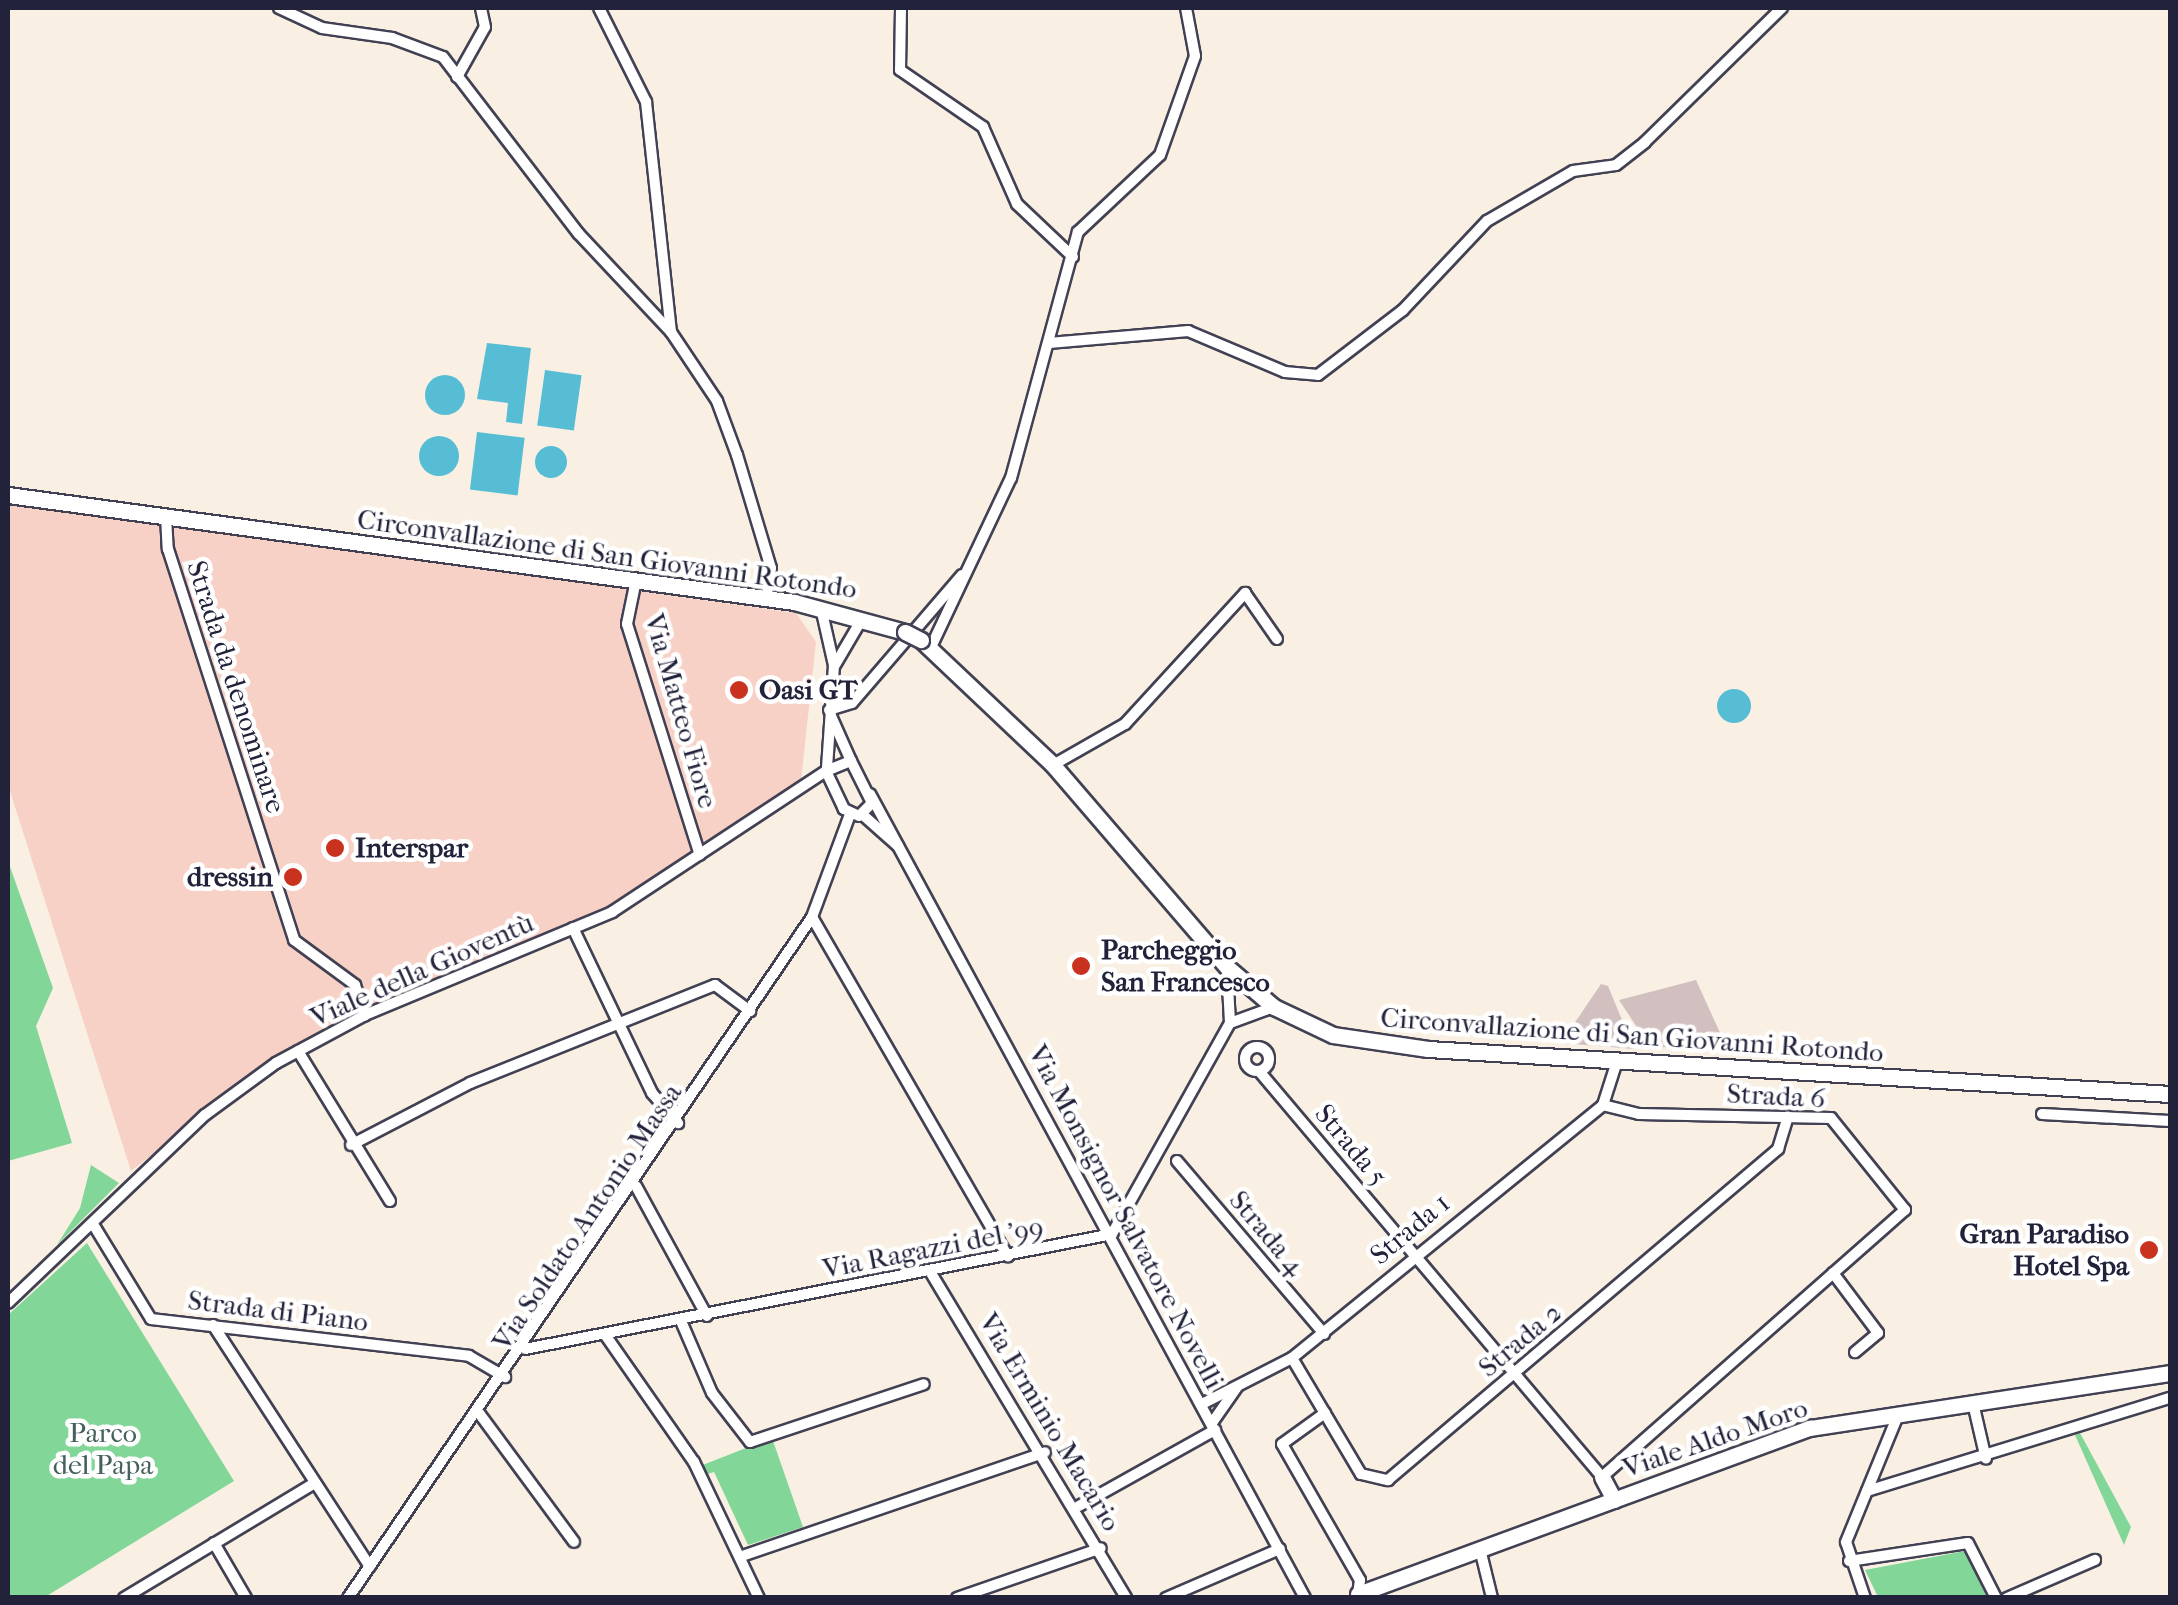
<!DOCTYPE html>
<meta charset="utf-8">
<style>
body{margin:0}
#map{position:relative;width:2178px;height:1605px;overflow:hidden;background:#f9f0e3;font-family:"IM FELL French Canon",serif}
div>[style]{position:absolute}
.built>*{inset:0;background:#f7d1c6}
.industrial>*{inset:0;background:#d2bfbf}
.green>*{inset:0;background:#82d698}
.water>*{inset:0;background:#56bdd4;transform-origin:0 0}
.round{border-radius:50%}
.roads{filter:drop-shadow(2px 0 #424154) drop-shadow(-2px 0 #424154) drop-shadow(0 2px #424154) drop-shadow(0 -2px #424154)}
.street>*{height:10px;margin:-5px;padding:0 5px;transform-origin:5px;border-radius:5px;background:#fff}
.street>.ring{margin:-5px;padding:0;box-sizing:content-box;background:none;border:10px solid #fff;border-radius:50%}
.secondary>*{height:15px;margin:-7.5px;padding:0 7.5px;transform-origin:7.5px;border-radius:7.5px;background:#fff}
.bridges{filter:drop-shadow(2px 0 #424154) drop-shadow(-2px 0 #424154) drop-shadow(0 2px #424154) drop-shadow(0 -2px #424154)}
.secondary-bridge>*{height:15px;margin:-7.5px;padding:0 7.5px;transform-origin:7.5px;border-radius:7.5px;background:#fff}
.dots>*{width:28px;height:28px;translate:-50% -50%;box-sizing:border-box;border:5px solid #fff;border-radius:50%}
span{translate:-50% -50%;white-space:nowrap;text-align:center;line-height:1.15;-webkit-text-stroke:9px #fff;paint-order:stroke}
.street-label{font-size:28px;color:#22223b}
.poi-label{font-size:28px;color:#22223b;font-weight:700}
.left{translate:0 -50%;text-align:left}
.right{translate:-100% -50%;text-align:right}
.park-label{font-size:28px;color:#44615c}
.frame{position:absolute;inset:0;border:10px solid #22223b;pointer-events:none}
</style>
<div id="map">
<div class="built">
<i style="clip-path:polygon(8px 503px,796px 613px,816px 642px,801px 781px,612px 905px,293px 1045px,131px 1171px,8px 785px)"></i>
</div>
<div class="industrial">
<i style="clip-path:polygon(1696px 980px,1727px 1048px,1650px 1047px,1619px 1000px)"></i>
<i style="clip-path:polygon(1601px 984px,1608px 986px,1634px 1049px,1561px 1043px)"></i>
</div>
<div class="green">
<i style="clip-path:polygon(8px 861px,53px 988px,36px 1026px,72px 1143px,8px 1161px)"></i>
<i style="clip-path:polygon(91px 1165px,119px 1183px,57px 1245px,80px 1208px)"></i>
<i style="clip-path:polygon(87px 1243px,234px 1481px,45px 1597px,8px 1597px,8px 1315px)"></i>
<i style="clip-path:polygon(2080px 1433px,2131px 1527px,2124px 1545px,2075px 1435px)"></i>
<i style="clip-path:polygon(772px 1438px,803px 1527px,748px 1545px,714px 1472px,704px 1475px,700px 1466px)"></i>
<i style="clip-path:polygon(1965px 1551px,1987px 1597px,1878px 1597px,1865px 1570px)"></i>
</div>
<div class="water">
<i style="clip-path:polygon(487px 343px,531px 348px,522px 424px,506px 422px,508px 403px,477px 399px)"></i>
<i style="left:545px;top:370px;width:37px;height:56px;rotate:8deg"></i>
<i class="round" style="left:425px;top:375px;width:40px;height:40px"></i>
<i style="left:477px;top:432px;width:48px;height:58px;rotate:7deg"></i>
<i class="round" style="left:419px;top:436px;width:40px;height:40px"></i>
<i class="round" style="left:535px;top:446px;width:32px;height:32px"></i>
<i class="round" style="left:1717px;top:689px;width:34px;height:34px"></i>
</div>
<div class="roads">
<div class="street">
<i style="left:279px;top:8px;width:47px;rotate:24.9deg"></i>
<i style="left:322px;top:28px;width:71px;rotate:8.1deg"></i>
<i style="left:392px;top:38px;width:54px;rotate:20.4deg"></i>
<i style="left:443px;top:57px;width:223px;rotate:52.5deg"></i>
<i style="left:579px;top:234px;width:134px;rotate:46.8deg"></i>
<i style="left:671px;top:332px;width:83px;rotate:56.3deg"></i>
<i style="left:717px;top:401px;width:58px;rotate:69.7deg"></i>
<i style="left:737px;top:455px;width:118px;rotate:73.3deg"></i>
<i style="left:771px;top:568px;width:30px;rotate:99deg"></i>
<i style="left:599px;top:8px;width:105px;rotate:63.4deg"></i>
<i style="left:646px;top:102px;width:231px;rotate:83.8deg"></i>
<i style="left:901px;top:8px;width:62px;rotate:90.9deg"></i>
<i style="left:900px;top:70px;width:101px;rotate:34.5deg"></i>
<i style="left:983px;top:127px;width:84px;rotate:66.2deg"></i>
<i style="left:1017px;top:204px;width:77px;rotate:43.4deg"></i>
<i style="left:457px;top:77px;width:57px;rotate:-60.8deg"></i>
<i style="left:485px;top:27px;width:19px;rotate:-102deg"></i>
<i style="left:1049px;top:343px;width:140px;rotate:-4.9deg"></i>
<i style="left:1188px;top:331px;width:105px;rotate:22.9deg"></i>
<i style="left:1285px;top:372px;width:33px;rotate:5deg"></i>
<i style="left:1318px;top:375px;width:107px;rotate:-37.4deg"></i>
<i style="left:1403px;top:310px;width:122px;rotate:-46.7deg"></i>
<i style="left:1487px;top:221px;width:99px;rotate:-30.2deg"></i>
<i style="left:1573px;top:171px;width:43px;rotate:-7.9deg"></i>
<i style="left:1616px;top:165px;width:37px;rotate:-38deg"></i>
<i style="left:1645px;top:142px;width:192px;rotate:-44.4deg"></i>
<i style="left:166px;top:516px;width:33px;rotate:87deg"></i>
<i style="left:168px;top:549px;width:411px;rotate:72.1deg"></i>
<i style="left:294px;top:940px;width:76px;rotate:36.4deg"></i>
<i style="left:355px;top:985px;width:32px;rotate:72deg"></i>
<i style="left:636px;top:580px;width:45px;rotate:101.6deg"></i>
<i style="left:627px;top:624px;width:242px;rotate:72.5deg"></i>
<i style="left:821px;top:608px;width:58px;rotate:77.2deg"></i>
<i style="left:834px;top:665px;width:103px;rotate:93.9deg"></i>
<i style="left:931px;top:647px;width:187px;rotate:-64.7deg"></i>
<i style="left:1011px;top:478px;width:255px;rotate:-74.8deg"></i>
<i style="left:1078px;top:232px;width:112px;rotate:-43.2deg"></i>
<i style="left:1160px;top:155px;width:105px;rotate:-70.5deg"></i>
<i style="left:1195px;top:56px;width:49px;rotate:-100.6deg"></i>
<i style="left:835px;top:665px;width:53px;rotate:-59.6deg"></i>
<i style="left:829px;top:710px;width:24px;rotate:-17deg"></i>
<i style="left:852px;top:703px;width:169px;rotate:-49.3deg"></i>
<i style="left:831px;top:716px;width:49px;rotate:66deg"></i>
<i style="left:851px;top:761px;width:47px;rotate:63.4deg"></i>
<i style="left:872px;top:803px;width:18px;rotate:135deg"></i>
<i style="left:859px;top:816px;width:17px;rotate:-155deg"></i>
<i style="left:844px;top:809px;width:42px;rotate:-115.3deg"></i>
<i style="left:826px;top:771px;width:27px;rotate:-22deg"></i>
<i style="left:1053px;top:765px;width:83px;rotate:-29.7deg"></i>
<i style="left:1125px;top:724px;width:178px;rotate:-47.5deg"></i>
<i style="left:1245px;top:593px;width:56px;rotate:55.2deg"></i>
<i style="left:870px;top:794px;width:914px;rotate:61.58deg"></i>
<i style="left:863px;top:815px;width:47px;rotate:41.5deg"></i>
<i style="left:812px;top:917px;width:392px;rotate:60deg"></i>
<i style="left:573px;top:928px;width:183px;rotate:64.4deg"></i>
<i style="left:652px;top:1093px;width:40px;rotate:49deg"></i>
<i style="left:1227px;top:967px;width:56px;rotate:86.9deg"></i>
<i style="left:1230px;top:1023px;width:47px;rotate:-20deg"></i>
<i class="ring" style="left:1245px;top:1047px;width:14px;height:14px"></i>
<i style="left:298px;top:1051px;width:176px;rotate:58.5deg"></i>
<i style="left:1259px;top:1071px;width:531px;rotate:49.81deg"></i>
<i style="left:1602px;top:1477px;width:404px;rotate:-41.4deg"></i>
<i style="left:1905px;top:1210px;width:118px;rotate:-128.8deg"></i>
<i style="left:1831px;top:1118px;width:192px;rotate:-178.8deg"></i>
<i style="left:1639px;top:1114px;width:37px;rotate:-166deg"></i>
<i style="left:2042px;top:1114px;width:128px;rotate:3.1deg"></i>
<i style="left:351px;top:1145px;width:134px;rotate:-27.5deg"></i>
<i style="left:470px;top:1083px;width:264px;rotate:-21.8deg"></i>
<i style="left:715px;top:985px;width:44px;rotate:36.6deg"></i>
<i style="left:1177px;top:1161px;width:227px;rotate:49.6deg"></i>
<i style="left:636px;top:1186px;width:148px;rotate:61.4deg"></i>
<i style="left:93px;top:1224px;width:111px;rotate:58.6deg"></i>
<i style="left:151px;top:1319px;width:320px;rotate:6.6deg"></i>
<i style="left:469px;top:1356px;width:42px;rotate:30.3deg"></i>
<i style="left:931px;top:1273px;width:379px;rotate:59deg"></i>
<i style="left:1833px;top:1273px;width:75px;rotate:53.1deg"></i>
<i style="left:1878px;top:1333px;width:30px;rotate:140deg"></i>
<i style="left:8px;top:1303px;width:272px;rotate:-43.7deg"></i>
<i style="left:205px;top:1115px;width:88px;rotate:-36.2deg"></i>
<i style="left:276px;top:1063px;width:101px;rotate:-28.3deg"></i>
<i style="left:365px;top:1015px;width:268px;rotate:-22.6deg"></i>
<i style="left:612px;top:912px;width:256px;rotate:-33.4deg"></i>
<i style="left:681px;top:1321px;width:78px;rotate:66.7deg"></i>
<i style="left:712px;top:1393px;width:62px;rotate:52.2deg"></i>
<i style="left:750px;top:1442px;width:183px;rotate:-18.4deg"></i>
<i style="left:213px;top:1325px;width:288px;rotate:57deg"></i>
<i style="left:606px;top:1336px;width:154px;rotate:55.1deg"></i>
<i style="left:694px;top:1462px;width:151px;rotate:64.5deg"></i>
<i style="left:525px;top:1349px;width:598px;rotate:-11.08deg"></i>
<i style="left:1112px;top:1234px;width:242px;rotate:-60.8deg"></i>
<i style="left:1292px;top:1358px;width:135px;rotate:59.3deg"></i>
<i style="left:1361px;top:1474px;width:28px;rotate:13deg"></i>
<i style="left:1388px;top:1480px;width:512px;rotate:-40.32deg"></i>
<i style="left:1778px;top:1149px;width:34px;rotate:-73deg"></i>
<i style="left:1973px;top:1403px;width:57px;rotate:76.9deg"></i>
<i style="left:1202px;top:1404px;width:101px;rotate:-27.1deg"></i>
<i style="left:1292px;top:1358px;width:401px;rotate:-39.1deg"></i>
<i style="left:1603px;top:1105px;width:46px;rotate:-72.3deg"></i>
<i style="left:479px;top:1413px;width:160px;rotate:53.6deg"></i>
<i style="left:1325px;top:1413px;width:53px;rotate:144.2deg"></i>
<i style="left:1282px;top:1444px;width:157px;rotate:60.2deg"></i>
<i style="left:1360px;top:1580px;width:14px;rotate:98deg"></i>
<i style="left:1212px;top:1423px;width:44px;rotate:-55.2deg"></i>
<i style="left:1867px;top:1491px;width:317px;rotate:-17.1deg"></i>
<i style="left:1079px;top:1506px;width:156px;rotate:-29.2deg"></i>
<i style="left:214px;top:1543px;width:64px;rotate:59.8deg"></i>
<i style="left:1480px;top:1549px;width:50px;rotate:76.2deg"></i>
<i style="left:745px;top:1555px;width:317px;rotate:-18.9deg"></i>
<i style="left:1849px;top:1561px;width:120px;rotate:-8.6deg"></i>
<i style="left:1968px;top:1543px;width:62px;rotate:63deg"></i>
<i style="left:124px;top:1598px;width:221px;rotate:-31.1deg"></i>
<i style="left:348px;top:1598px;width:824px;rotate:-55.73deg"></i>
<i style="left:812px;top:917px;width:110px;rotate:-69.7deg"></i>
<i style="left:957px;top:1598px;width:152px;rotate:-19.1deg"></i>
<i style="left:1166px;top:1598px;width:124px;rotate:-23.3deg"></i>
<i style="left:1865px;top:1598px;width:59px;rotate:-108.7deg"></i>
<i style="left:1846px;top:1542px;width:139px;rotate:-67.7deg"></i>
<i style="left:2007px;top:1598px;width:96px;rotate:-23.4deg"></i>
</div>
<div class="secondary">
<i style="left:8px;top:495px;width:793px;rotate:7.75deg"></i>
<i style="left:794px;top:602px;width:115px;rotate:15.1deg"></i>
<i style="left:921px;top:640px;width:182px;rotate:43.4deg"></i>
<i style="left:1053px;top:765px;width:267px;rotate:49.3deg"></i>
<i style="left:1227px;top:967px;width:62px;rotate:40.4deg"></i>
<i style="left:1274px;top:1007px;width:65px;rotate:25.4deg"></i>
<i style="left:1333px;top:1035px;width:96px;rotate:8.4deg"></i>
<i style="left:1428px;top:1049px;width:743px;rotate:3.47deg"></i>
<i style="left:1602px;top:1477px;width:26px;rotate:62deg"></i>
<i style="left:1358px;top:1594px;width:482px;rotate:-20.2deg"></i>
<i style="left:1810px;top:1428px;width:364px;rotate:-8.7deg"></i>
</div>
</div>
<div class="bridges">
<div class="secondary-bridge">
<i style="left:905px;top:632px;width:18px;rotate:27deg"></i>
</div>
</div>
<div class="dots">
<i style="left:739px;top:690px;background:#c8321e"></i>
<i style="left:335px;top:848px;background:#c8321e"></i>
<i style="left:293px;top:877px;background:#c8321e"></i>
<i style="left:1081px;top:966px;background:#c8321e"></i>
<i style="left:2149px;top:1250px;background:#c8321e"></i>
</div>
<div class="street-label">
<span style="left:607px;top:554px;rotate:8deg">Circonvallazione di San Giovanni Rotondo</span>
<span style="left:236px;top:687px;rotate:72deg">Strada da denominare</span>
<span style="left:681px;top:711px;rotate:74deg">Via Matteo Fiore</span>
<span style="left:422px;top:970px;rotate:-24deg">Viale della Gioventù</span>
<span style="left:1632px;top:1035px;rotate:4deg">Circonvallazione di San Giovanni Rotondo</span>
<span style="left:1776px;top:1096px;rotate:3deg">Strada 6</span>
<span style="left:1351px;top:1145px;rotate:50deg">Strada 5</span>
<span style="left:587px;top:1217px;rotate:-56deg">Via Soldato Antonio Massa</span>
<span style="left:1126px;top:1217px;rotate:62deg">Via Monsignor Salvatore Novelli</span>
<span style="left:1410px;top:1229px;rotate:-40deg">Strada 1</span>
<span style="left:1267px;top:1233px;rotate:50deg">Strada 4</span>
<span style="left:933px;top:1248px;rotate:-11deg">Via Ragazzi del '99</span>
<span style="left:278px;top:1311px;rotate:7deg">Strada di Piano</span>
<span style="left:1520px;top:1340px;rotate:-40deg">Strada 2</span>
<span style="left:1050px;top:1422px;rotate:59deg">Via Erminio Macario</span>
<span style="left:1715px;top:1438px;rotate:-19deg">Viale Aldo Moro</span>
</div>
<div class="poi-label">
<span class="left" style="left:759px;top:690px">Oasi GT</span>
<span class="left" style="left:355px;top:848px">Interspar</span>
<span class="right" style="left:273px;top:877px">dressin</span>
<span class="left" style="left:1101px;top:966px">Parcheggio<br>San Francesco</span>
<span class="right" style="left:2129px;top:1250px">Gran Paradiso<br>Hotel Spa</span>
</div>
<div class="park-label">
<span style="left:103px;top:1449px">Parco<br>del Papa</span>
</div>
<div class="frame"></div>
</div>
